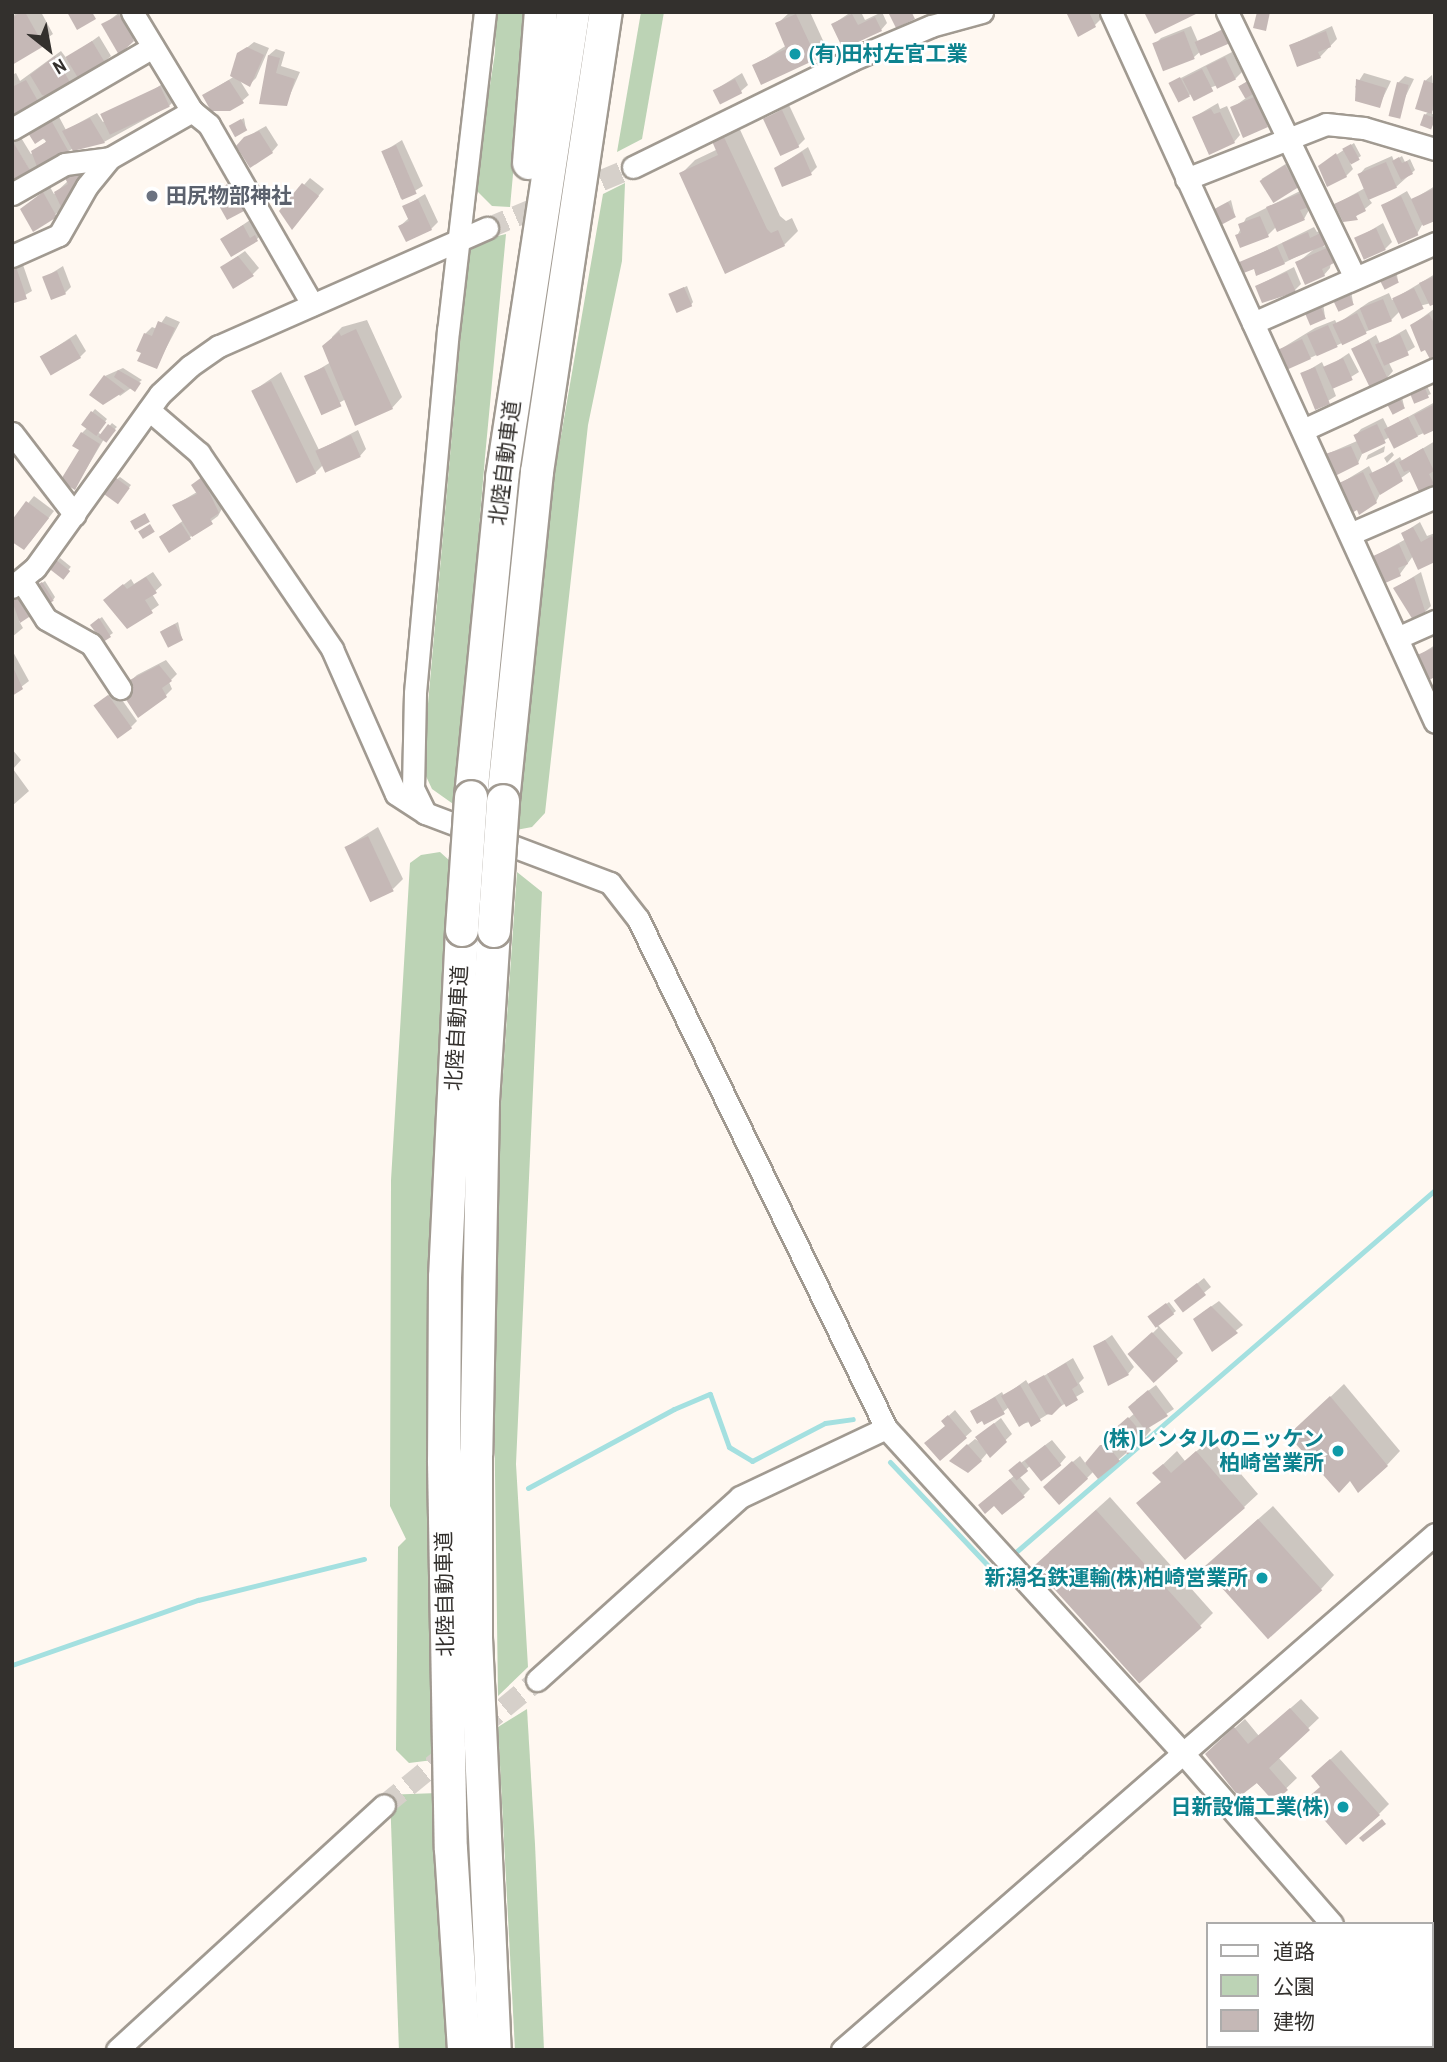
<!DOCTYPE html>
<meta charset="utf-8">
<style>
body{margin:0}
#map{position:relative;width:1447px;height:2062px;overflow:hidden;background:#fff8f1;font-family:"Archivo Narrow","Noto Sans JP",sans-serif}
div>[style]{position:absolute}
.green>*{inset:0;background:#bcd3b5;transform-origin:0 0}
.shadow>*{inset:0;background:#0003;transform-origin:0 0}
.stream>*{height:5px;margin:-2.5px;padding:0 2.5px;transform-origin:2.5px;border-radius:2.5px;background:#a4e0e0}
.building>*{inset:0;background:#c5b8b6;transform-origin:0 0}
.minor-tunnel>*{height:21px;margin-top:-10.5px;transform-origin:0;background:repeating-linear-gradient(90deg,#d6d0ca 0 21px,transparent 0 31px)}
.roads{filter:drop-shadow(2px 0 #a19a91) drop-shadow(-2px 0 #a19a91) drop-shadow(0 2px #a19a91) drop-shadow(0 -2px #a19a91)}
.minor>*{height:21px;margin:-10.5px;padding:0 10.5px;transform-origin:10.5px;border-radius:10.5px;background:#fff}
.highway>*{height:32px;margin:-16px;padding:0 16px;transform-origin:16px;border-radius:16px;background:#fff}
.bridges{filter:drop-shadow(2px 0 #a19a91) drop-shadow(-2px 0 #a19a91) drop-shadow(0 2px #a19a91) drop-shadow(0 -2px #a19a91)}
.highway-bridge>*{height:32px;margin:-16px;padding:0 16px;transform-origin:16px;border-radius:16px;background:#fff}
.dots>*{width:19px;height:19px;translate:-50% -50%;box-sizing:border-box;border:4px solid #fff;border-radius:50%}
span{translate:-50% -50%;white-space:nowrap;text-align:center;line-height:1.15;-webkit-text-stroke:5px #fff;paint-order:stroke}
.culture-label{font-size:21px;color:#0d838f;font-weight:700}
.left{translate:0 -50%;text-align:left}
.right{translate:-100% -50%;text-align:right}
.worship-label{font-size:21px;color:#5b616d;font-weight:700}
.street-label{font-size:21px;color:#33302d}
.frame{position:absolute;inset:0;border:14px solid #33302d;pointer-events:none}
.legend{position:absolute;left:1206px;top:1922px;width:228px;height:126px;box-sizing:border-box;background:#fff;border:2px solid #adacab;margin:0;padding:9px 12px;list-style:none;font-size:21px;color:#33302d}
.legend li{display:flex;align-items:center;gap:14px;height:35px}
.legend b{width:35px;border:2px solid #adacab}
.north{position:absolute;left:14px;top:14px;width:70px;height:70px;-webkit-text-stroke:5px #fff;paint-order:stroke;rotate:149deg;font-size:19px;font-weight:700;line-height:28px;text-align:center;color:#33302d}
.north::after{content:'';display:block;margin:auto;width:24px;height:32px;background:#33302d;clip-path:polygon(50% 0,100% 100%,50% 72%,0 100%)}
</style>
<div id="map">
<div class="green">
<i style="clip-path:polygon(496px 12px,528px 12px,510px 207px,492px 206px,474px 188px,495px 53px)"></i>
<i style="clip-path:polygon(641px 12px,664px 12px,642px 139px,617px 152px)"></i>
<i style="clip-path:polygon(625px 183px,622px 261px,588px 425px,545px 813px,532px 827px,516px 830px,530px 663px,553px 482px,603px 194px)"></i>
<i style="clip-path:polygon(506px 234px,485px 457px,456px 806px,432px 789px,425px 774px,427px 715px,468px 253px,473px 242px)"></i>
<i style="clip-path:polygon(440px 852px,450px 861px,429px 1316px,433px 1760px,409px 1763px,396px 1750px,398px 1547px,406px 1539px,390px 1506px,391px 1180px,410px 863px,421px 855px)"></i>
<i style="clip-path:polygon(517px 872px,542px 892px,516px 1464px,528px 1667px,498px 1696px,493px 1325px,499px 1132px)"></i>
<i style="clip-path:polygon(527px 1709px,535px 1844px,544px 2050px,515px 2050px,498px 1727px)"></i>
<i style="left:438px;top:1793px;width:257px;height:48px;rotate:88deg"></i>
</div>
<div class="shadow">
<i style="clip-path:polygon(41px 12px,53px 34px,12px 63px,12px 17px,17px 12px)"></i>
<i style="clip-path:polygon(120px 12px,127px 12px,139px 33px,120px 52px,103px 25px)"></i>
<i style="clip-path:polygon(790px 12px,810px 12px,826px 47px,816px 57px,754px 66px,787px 45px,777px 24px)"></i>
<i style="clip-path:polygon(851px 12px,861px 12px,865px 20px,882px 12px,887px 23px,881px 30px,833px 24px)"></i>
<i style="clip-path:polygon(897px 12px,915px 12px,916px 14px,891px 15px)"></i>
<i style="clip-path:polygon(1068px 12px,1098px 12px,1101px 19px,1095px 25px)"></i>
<i style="clip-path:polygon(1232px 24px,1194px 57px,1165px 69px,1155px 44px,1161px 38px,1191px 26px,1198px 42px)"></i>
<i style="clip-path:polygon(1332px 26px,1337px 39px,1320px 57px,1291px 45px)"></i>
<i style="clip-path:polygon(99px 36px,111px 56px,104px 62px,12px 116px,12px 75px,16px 73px,20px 81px,61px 51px,67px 59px)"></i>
<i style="clip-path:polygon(254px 42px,269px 48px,256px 78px,249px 85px,239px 79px,249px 95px,242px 101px,204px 95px,235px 76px,239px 54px)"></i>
<i style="clip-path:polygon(276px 49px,285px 52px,281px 66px,300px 72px,286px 104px,269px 55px)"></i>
<i style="clip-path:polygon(1232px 52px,1242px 72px,1235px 79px,1189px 95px,1171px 83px)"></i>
<i style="clip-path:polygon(742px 73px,748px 85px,741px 91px,715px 90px)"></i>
<i style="clip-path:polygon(1364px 73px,1391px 81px,1379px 106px,1355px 87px)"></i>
<i style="clip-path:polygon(1432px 75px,1435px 108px,1430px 113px,1435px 115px,1435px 122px,1431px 127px,1425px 115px,1429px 111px,1425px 81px)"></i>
<i style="clip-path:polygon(1256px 76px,1250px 93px,1266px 90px,1273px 119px,1267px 125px,1232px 108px,1246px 98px,1240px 86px)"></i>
<i style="clip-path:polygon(1405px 76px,1414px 79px,1396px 116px,1398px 83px)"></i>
<i style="clip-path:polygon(167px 81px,176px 99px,169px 106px,104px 142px,72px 149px,32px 174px,12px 141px,20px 136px,31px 154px,47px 141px,31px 133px,58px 115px,66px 130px,97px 113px,103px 122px)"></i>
<i style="clip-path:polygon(1218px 103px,1220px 109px,1227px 106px,1240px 135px,1234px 142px,1194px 117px)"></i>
<i style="clip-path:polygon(789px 105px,805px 139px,798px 146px,765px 119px)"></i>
<i style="clip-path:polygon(244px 118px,246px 129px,234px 124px)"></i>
<i style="clip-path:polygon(736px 121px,780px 216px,786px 221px,792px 218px,798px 231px,784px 245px,681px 174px,695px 160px,718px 149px,713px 139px)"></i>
<i style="clip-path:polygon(266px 126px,278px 145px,272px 152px,245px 138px)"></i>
<i style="clip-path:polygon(402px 140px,423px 186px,401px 199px,383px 152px)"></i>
<i style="clip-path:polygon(1354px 143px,1361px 156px,1350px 163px,1353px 169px,1346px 176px,1320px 166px)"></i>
<i style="clip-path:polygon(808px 147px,817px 167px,811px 173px,776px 168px)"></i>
<i style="clip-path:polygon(1392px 156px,1394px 161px,1402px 156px,1405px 162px,1410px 159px,1415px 170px,1396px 187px,1369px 199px,1372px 203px,1350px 221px,1344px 221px,1336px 204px,1365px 188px,1359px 175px,1365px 168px)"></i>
<i style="left:1292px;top:160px;width:22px;height:36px;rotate:58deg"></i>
<i style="clip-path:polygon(83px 167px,87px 174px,63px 209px,34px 229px,29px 203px,50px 187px,54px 194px)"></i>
<i style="clip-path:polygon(310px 178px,324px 189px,298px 221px,281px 211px)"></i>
<i style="clip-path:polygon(235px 179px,245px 208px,228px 218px,216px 197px)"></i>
<i style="clip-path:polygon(1310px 186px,1315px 199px,1304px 219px,1276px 227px,1268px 235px,1237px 236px,1246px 218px)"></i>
<i style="clip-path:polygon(1435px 186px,1435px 219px,1422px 225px,1417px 234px,1383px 205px,1407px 191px,1412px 200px)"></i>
<i style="clip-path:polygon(425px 194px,438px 222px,431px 229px,400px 226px,409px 218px,404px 207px)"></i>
<i style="clip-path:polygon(1231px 200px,1235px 216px,1215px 209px,1218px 207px)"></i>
<i style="clip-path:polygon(250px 220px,257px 233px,263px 233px,257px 239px,222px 239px)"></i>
<i style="clip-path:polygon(1383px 223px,1392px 242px,1385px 249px,1356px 239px)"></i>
<i style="clip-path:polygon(1314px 227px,1317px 232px,1330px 227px,1333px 236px,1323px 247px,1335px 241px,1330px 268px,1324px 275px,1297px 263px,1318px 246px,1284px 263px,1254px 267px,1239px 264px)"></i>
<i style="clip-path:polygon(245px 251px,259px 268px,252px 275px,222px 267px)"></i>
<i style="clip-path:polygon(22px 262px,32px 291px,15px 301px,12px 265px)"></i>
<i style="clip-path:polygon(63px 266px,71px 287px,65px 293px,44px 278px)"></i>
<i style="clip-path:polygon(1294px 267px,1301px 284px,1295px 290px,1257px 286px)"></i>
<i style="clip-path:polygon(1396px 269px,1398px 281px,1381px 278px)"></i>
<i style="clip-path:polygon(1435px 274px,1435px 302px,1400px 311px,1391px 320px,1310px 358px,1279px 350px,1315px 328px,1335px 320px,1337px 324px,1369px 302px,1389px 293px,1392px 300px)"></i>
<i style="clip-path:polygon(687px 286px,693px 302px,691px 305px,670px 294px)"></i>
<i style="clip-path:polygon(1351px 290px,1353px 303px,1335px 299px)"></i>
<i style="clip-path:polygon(1323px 303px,1325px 317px,1307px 312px,1310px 310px)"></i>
<i style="clip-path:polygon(1434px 309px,1435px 309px,1435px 357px,1412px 325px)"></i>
<i style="clip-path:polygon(166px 316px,180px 322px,156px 367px,145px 334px,152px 327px,157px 329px)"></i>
<i style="clip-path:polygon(367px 320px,402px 397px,392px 408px,346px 399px,323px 412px,306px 377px,331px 362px,332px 337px,342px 327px)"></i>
<i style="clip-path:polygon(1406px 329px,1415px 347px,1389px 363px,1393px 371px,1387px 378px,1353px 349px,1376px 335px,1380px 344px)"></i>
<i style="clip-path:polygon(76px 334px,86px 351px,80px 357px,41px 357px)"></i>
<i style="clip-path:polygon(1349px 353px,1359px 372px,1333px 388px,1336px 396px,1316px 408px,1302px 374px,1322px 362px,1325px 369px)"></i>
<i style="clip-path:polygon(123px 368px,142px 380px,120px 396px,105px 376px)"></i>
<i style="clip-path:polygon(281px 372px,319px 450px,358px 430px,366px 449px,360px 456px,324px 464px,315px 473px,253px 391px)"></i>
<i style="clip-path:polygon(1425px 382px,1431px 394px,1415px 401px)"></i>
<i style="clip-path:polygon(1401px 393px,1404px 406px,1387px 401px)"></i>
<i style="clip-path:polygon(1435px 402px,1435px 428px,1417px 436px,1390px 437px,1363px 452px,1358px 463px,1327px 454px,1357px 441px,1355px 436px,1361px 429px,1383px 418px,1388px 428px)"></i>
<i style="clip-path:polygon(95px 409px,107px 419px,97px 432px,102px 435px,112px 423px,117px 427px,104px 439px,75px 488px,82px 433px,88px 427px,83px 423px)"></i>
<i style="clip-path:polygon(1435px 441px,1433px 485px,1411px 471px,1381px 492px,1376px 502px,1341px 483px,1369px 466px,1373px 474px,1400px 457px,1402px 461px)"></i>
<i style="clip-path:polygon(1385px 446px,1384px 452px,1366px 460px,1368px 455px)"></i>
<i style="clip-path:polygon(1392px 452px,1394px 455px,1387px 463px,1384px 458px)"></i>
<i style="clip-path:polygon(209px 472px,224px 505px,218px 516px,190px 537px,160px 537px,184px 520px,175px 505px,197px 492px,193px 485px)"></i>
<i style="clip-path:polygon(120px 477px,131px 485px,118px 501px,117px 479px)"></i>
<i style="clip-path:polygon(34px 496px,54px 511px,30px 542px,12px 523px)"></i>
<i style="clip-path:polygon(1420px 522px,1427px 536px,1435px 533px,1435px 560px,1413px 556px,1400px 574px,1373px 557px,1406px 539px,1403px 533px)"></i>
<i style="left:60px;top:558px;width:14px;height:13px;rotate:39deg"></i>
<i style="clip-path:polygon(153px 572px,162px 585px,152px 594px,159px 605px,128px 627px,112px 594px,131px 579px,134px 584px)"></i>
<i style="clip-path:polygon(1421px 572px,1431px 606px,1425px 612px,1395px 588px)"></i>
<i style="clip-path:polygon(45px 581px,55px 597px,53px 600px,39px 585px)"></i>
<i style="clip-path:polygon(24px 595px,31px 614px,19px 621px,23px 628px,12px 637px,12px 602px)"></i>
<i style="clip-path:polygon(102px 617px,113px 633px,103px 640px,95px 622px)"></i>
<i style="clip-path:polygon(178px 622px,182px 639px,162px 631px,165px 629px)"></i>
<i style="clip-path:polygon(1435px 645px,1435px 675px,1418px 656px)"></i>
<i style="clip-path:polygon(12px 650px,29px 681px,12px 694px)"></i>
<i style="clip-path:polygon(166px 660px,177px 674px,169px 682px,172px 689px,166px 695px,134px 687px,130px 681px,137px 675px)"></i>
<i style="clip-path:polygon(115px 690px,137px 721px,131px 727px,95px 706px)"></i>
<i style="clip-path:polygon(12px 749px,21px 760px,13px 769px,29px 791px,12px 806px)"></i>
<i style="clip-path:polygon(378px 827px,403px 879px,393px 889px,346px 847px)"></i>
<i style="clip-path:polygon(1204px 1278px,1211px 1287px,1183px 1310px,1183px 1295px)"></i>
<i style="clip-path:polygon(1219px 1301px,1243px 1325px,1213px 1349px,1202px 1313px)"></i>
<i style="clip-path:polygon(1169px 1302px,1176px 1311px,1158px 1325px,1183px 1353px,1154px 1381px,1130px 1355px,1158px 1328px,1150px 1317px)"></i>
<i style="clip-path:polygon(1112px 1335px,1134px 1367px,1128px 1374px,1095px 1347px)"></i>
<i style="clip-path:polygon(1073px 1358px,1084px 1378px,1079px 1383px,1084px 1392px,1040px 1419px,1019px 1425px,1009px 1407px,1003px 1412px,972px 1411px,1002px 1392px,1004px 1396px,1026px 1380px,1029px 1385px)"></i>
<i style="clip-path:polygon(1344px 1384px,1400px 1451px,1387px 1465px,1304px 1422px)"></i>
<i style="clip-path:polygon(1156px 1385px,1174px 1409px,1148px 1426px,1151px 1430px,1145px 1437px,1098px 1477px,1094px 1471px,1087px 1478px,1051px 1480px,1080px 1456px,1086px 1464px,1108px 1439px,1115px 1439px,1117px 1428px,1135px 1413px,1136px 1400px)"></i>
<i style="clip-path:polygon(955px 1410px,972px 1431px,940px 1459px,947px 1425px,943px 1421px)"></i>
<i style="clip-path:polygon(1001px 1418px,1012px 1434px,990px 1455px,988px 1452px,981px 1460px,957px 1454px,975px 1439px,983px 1444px,977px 1437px)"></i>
<i style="clip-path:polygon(1211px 1439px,1258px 1494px,1244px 1507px,1162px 1481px,1154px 1473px,1177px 1451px,1185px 1461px)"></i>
<i style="clip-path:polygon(1052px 1440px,1066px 1457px,1060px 1464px,1031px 1465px,1019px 1476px,1030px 1489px,1024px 1495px,986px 1499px,1015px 1475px,1014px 1468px)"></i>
<i style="clip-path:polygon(1110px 1497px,1213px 1613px,1199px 1627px,1049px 1552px)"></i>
<i style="clip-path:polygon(1273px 1506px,1334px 1575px,1321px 1589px,1205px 1566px)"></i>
<i style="clip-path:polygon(1301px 1699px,1319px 1718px,1278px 1757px,1297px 1778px,1274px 1800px,1217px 1744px,1245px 1719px,1259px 1736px)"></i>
<i style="clip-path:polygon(1341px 1750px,1389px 1804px,1379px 1814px,1321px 1786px,1323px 1766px)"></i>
</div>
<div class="stream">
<i style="left:890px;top:1462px;width:150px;rotate:46.6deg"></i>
<i style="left:993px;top:1571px;width:11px;rotate:-38deg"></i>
<i style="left:528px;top:1488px;width:166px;rotate:-28.4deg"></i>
<i style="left:674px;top:1409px;width:39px;rotate:-23deg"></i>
<i style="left:710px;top:1394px;width:56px;rotate:70.3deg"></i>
<i style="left:729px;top:1447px;width:27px;rotate:31deg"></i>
<i style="left:752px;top:1461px;width:82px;rotate:-27.5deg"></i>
<i style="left:825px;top:1423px;width:28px;rotate:-8deg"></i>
<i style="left:1009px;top:1558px;width:563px;rotate:-40.82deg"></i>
<i style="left:12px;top:1665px;width:197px;rotate:-19.3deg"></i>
<i style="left:198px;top:1600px;width:171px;rotate:-13.9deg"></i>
</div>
<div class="building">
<i style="clip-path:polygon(21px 12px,25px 12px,44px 46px,12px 65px,12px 18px)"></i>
<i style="clip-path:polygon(67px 12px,92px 12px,96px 19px,77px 30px)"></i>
<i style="clip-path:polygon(1066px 12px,1089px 12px,1096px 27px,1078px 37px)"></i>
<i style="clip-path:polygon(1150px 12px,1200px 12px,1155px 34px,1145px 14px)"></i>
<i style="clip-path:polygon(1257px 12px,1270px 12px,1266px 31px,1253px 28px)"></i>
<i style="clip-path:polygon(912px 13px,915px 19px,896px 28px,889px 14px)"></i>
<i style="clip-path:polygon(796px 14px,817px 59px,761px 85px,752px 65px,786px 49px,775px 23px)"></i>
<i style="clip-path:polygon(852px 14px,858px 25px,875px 17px,882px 31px,843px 49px,831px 24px)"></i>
<i style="clip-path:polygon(119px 15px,134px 41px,119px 55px,101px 24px)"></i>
<i style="left:1225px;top:29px;width:15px;height:33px;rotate:67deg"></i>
<i style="left:1184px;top:31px;width:30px;height:34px;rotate:69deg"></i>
<i style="clip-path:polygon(1326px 31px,1331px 47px,1318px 52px,1321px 58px,1297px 67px,1289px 45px)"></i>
<i style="left:92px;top:41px;width:26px;height:31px;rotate:59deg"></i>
<i style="clip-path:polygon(247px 47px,264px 55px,250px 87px,230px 76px,237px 53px)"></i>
<i style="clip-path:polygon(268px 55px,280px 58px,276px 73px,295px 79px,287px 106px,259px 104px)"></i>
<i style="clip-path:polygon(55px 56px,71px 84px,49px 97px,42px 95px,30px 75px)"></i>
<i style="left:1225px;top:57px;width:25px;height:21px;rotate:64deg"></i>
<i style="left:1202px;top:69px;width:25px;height:22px;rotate:63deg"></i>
<i style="left:1180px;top:77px;width:22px;height:13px;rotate:63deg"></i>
<i style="left:1253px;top:78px;width:14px;height:17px;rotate:60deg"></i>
<i style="left:735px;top:79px;width:16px;height:25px;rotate:63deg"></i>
<i style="clip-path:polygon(1356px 79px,1386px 88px,1380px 108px,1355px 101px)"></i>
<i style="clip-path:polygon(26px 80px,39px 103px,12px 118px,12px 87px)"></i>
<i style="clip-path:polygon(229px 80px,244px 103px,230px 111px,211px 111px,202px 95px)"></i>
<i style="clip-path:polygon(1424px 80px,1435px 84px,1432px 114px,1415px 109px)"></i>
<i style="left:1397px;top:82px;width:12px;height:35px;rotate:14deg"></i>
<i style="left:160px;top:86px;width:23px;height:66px;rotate:65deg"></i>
<i style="clip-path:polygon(1259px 95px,1269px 118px,1265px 120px,1268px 127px,1243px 138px,1230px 107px)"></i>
<i style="clip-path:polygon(1211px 109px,1214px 114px,1220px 112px,1235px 143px,1209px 155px,1192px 117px)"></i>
<i style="left:782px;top:110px;width:41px;height:21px;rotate:65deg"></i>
<i style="left:1424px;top:114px;width:12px;height:12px;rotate:20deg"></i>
<i style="clip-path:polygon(90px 118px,105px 143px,73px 151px,62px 131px)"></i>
<i style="left:241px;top:119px;width:13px;height:14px;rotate:61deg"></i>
<i style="clip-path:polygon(51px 120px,70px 154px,39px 172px,31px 151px,46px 142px,44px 138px,35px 144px,28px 133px)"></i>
<i style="clip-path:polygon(259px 131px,273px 153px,250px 168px,236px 146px,244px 137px)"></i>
<i style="clip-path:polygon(722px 133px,767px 229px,771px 233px,778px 230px,785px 246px,725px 274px,679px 173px,718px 155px,711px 139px)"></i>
<i style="clip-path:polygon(12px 140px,33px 175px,12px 188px)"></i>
<i style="left:1351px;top:144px;width:18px;height:10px;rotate:61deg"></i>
<i style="left:396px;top:145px;width:53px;height:16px;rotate:67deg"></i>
<i style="clip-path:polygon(802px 152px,812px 175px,782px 187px,774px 168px)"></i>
<i style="clip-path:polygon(1336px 153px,1347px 177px,1327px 187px,1318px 166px)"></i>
<i style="clip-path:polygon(1399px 157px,1402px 163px,1407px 161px,1413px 174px,1401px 180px,1392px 161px)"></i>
<i style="left:1386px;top:162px;width:28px;height:31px;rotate:67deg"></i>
<i style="left:1285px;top:165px;width:26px;height:30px;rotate:58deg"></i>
<i style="clip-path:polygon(76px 172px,82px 182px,62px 209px,54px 192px,68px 184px,65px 178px)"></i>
<i style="clip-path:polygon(302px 183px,319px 196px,292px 230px,279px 211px)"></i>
<i style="clip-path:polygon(227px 184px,246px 210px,227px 220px,214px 197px)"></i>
<i style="clip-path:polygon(1435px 188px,1435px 221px,1423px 226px,1411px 199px)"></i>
<i style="clip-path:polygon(43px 192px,57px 217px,33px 232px,20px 209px)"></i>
<i style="clip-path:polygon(1303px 192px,1309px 207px,1300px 210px,1305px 220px,1277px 232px,1266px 207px)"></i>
<i style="clip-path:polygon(1358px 193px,1366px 211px,1356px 216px,1358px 220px,1343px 222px,1334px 204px)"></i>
<i style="left:1401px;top:196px;width:43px;height:22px;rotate:66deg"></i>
<i style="clip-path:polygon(418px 199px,432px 230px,406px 242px,398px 226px,409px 221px,402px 206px)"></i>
<i style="left:1228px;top:202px;width:17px;height:17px;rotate:62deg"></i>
<i style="clip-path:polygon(1260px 216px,1269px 237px,1240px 248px,1235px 235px,1241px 233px,1238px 224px)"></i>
<i style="clip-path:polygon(243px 225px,250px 238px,255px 235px,258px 241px,231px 257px,220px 239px)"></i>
<i style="left:1376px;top:228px;width:24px;height:24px;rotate:66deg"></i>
<i style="clip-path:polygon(1308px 232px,1310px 238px,1323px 232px,1328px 244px,1289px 260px,1282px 243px)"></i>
<i style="clip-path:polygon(1277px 246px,1285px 264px,1256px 276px,1254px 269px,1241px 274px,1237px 263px)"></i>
<i style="clip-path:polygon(1329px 247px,1336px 262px,1322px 269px,1325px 276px,1305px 285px,1295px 262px)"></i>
<i style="clip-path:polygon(238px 256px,254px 276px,233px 289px,220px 267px)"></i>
<i style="clip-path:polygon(16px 267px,27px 299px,14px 303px,12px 268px)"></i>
<i style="left:57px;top:271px;width:25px;height:16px;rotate:69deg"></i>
<i style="left:1393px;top:271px;width:13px;height:16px;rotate:63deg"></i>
<i style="clip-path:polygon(1287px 272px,1296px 292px,1262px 303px,1255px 286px)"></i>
<i style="clip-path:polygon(1435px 276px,1435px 304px,1430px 306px,1419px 283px)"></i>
<i style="left:684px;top:287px;width:21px;height:17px;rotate:67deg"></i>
<i style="left:1414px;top:288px;width:23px;height:24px;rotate:65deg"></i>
<i style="left:1348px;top:292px;width:14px;height:17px;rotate:65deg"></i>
<i style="left:1383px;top:299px;width:24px;height:25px;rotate:68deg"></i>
<i style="left:1320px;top:305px;width:15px;height:17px;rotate:67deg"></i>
<i style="left:1357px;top:313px;width:23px;height:27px;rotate:65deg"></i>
<i style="clip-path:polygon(1429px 314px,1435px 325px,1435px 359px,1431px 361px,1425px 350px,1421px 352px,1410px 325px)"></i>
<i style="clip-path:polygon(158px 321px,175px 328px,157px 369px,137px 361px,141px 353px,136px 351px,144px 333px,152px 336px)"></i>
<i style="left:1328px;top:325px;width:24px;height:23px;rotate:66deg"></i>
<i style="clip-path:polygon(356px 329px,393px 409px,355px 426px,322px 346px,339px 332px,341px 336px)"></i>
<i style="left:1400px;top:334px;width:23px;height:27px;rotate:67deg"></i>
<i style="left:70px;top:339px;width:22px;height:35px;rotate:60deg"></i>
<i style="left:1302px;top:339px;width:22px;height:27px;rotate:66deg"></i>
<i style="left:1369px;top:340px;width:43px;height:20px;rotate:64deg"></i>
<i style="left:1343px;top:358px;width:24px;height:22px;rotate:66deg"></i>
<i style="left:324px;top:367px;width:43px;height:22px;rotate:66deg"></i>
<i style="left:1315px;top:367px;width:40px;height:16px;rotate:68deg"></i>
<i style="clip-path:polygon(118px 370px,141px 383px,135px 392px,114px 377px)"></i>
<i style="clip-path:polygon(104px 375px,125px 391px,103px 405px,89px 395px)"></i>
<i style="left:271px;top:381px;width:103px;height:22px;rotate:64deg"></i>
<i style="left:1423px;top:383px;width:16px;height:16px;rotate:68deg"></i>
<i style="left:1398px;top:395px;width:15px;height:14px;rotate:62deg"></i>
<i style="clip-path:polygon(1435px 404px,1435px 430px,1424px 435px,1414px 415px)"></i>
<i style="left:91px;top:411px;width:19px;height:17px;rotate:36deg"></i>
<i style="left:1408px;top:417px;width:22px;height:27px;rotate:63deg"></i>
<i style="left:108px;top:424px;width:10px;height:16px;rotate:37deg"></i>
<i style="left:1377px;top:424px;width:21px;height:26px;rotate:65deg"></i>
<i style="clip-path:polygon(81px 432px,100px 444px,75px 490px,60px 481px,79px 450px,72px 446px)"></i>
<i style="left:351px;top:435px;width:24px;height:39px;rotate:66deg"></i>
<i style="clip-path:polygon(1351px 446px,1359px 464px,1335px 476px,1325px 454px)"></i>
<i style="clip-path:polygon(1423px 448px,1434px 471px,1429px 474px,1435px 486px,1420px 494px,1409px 470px,1404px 472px,1399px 462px)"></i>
<i style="clip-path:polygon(1394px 462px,1403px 481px,1380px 495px,1369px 474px)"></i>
<i style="clip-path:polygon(1363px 472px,1377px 503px,1359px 515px,1357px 510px,1352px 513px,1339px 483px)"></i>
<i style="clip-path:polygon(202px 477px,219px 513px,210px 519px,213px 524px,192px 537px,172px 505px,197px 494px,191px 485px)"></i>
<i style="left:116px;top:478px;width:17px;height:20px;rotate:36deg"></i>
<i style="clip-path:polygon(26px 501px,49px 518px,24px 550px,12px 542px,12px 520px)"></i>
<i style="left:145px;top:513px;width:10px;height:17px;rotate:61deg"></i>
<i style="left:181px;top:523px;width:19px;height:26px;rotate:58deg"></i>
<i style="left:150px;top:524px;width:9px;height:14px;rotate:58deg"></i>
<i style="clip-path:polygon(1413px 527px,1421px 542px,1432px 536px,1435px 542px,1435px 562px,1418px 570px,1401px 533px)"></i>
<i style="clip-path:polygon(1399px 544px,1408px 564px,1398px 568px,1401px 576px,1383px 584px,1371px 557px)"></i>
<i style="left:56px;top:560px;width:18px;height:11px;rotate:38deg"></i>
<i style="clip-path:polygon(146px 577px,157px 593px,145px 600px,153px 613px,127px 629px,103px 600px,123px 584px,127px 589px)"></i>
<i style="clip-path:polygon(1414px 577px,1426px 614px,1413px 620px,1393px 588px)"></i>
<i style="left:42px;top:582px;width:22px;height:9px;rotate:58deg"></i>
<i style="clip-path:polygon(20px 596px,32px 615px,20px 623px,12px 601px)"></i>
<i style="clip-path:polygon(99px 618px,111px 637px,103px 642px,90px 625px)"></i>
<i style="left:175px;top:624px;width:18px;height:17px;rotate:63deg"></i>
<i style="clip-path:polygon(1435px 647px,1435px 677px,1427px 681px,1415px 656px)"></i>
<i style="clip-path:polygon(12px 665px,23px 689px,12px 696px)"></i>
<i style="clip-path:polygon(159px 665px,172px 681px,162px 688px,167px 697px,138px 718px,123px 695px,132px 688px,128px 681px)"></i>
<i style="left:108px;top:695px;width:41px;height:18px;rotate:54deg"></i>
<i style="left:368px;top:836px;width:61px;height:26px;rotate:65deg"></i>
<i style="left:1197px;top:1283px;width:15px;height:29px;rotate:53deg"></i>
<i style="left:1166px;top:1303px;width:14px;height:23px;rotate:54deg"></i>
<i style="clip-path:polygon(1211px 1306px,1238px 1333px,1212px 1352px,1193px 1319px)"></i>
<i style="left:1152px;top:1332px;width:39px;height:33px;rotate:48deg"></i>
<i style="clip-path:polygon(1105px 1340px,1129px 1375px,1108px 1386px,1093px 1346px)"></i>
<i style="clip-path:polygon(1066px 1363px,1078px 1385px,1072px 1389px,1078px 1400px,1066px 1407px,1047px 1374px)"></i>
<i style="clip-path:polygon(1044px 1375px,1062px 1405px,1052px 1415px,1046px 1414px,1028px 1384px)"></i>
<i style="clip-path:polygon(1020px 1385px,1041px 1421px,1031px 1427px,1028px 1421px,1019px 1427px,1001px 1396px)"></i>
<i style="clip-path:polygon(1148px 1390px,1168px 1416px,1145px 1430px,1128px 1407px)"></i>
<i style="clip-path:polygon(1330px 1396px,1388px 1466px,1358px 1493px,1350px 1481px,1339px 1493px,1288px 1435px)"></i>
<i style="clip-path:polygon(995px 1397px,1005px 1414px,984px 1425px,982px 1421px,977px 1424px,970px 1411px)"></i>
<i style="clip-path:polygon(948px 1415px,967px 1438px,940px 1461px,924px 1443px,945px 1426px,941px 1421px)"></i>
<i style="left:1128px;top:1417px;width:28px;height:25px;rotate:49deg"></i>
<i style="clip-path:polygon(994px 1423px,1007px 1442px,990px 1458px,975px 1437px)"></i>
<i style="clip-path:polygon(967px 1444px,982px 1461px,968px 1473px,949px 1461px)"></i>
<i style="left:1045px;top:1445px;width:26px;height:26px;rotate:51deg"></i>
<i style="clip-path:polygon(1100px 1445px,1107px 1445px,1120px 1461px,1098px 1479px,1085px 1463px)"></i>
<i style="clip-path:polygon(1196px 1451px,1245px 1508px,1185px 1560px,1136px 1503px,1161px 1482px,1152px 1473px,1163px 1464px,1171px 1473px)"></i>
<i style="left:1020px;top:1461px;width:13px;height:15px;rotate:51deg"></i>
<i style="left:1072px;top:1461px;width:24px;height:39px;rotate:48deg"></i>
<i style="clip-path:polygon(1010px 1479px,1025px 1497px,1002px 1515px,994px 1506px,985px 1514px,978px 1505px)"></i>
<i style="left:1096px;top:1510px;width:158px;height:84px;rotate:48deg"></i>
<i style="left:1258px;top:1519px;width:96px;height:73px;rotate:48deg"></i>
<i style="clip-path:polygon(1290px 1708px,1310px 1730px,1269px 1768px,1288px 1790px,1274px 1802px,1257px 1783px,1239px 1797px,1205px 1754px,1234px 1727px,1248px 1744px)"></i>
<i style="clip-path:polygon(1330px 1759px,1380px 1815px,1346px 1845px,1306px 1799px,1320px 1787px,1311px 1776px)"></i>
<i style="clip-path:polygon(1382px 1819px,1386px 1824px,1363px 1842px,1359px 1838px)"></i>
</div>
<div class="minor-tunnel">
<i style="left:487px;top:228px;width:158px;rotate:-22.7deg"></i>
<i style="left:384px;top:1805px;width:198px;rotate:-39.2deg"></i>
</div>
<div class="roads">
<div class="minor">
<i style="left:132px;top:12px;width:116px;rotate:58.8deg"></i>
<i style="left:485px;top:12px;width:320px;rotate:96.6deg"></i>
<i style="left:448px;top:330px;width:364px;rotate:95.2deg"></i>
<i style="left:415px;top:693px;width:95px;rotate:91.2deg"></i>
<i style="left:413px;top:788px;width:28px;rotate:64deg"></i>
<i style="left:425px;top:813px;width:198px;rotate:20.7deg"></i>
<i style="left:610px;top:883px;width:46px;rotate:52.1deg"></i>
<i style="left:638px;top:919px;width:566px;rotate:64.02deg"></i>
<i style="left:886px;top:1428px;width:439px;rotate:47.6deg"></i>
<i style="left:1182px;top:1752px;width:228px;rotate:48.9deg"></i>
<i style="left:1111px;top:12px;width:780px;rotate:65.47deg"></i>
<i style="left:1227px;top:12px;width:295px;rotate:64.3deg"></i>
<i style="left:12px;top:129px;width:163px;rotate:-30.2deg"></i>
<i style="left:633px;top:167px;width:243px;rotate:-26.1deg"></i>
<i style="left:851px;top:60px;width:87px;rotate:-23deg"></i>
<i style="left:931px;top:26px;width:53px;rotate:-15.4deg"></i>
<i style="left:1186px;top:179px;width:150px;rotate:-21.4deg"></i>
<i style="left:1326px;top:124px;width:38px;rotate:6deg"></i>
<i style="left:1364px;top:128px;width:74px;rotate:16.5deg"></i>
<i style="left:12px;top:194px;width:61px;rotate:-29.5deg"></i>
<i style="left:65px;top:164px;width:45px;rotate:-7.6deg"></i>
<i style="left:12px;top:256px;width:51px;rotate:-24.1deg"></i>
<i style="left:59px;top:235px;width:56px;rotate:-60.3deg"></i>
<i style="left:87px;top:186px;width:36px;rotate:-51deg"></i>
<i style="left:110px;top:158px;width:95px;rotate:-29.8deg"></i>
<i style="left:192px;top:111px;width:22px;rotate:39deg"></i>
<i style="left:209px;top:125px;width:207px;rotate:60.1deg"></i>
<i style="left:1253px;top:323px;width:199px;rotate:-23.7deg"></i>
<i style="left:149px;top:410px;width:66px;rotate:40.7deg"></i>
<i style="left:199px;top:453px;width:237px;rotate:55.8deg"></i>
<i style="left:332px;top:649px;width:158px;rotate:66.2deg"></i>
<i style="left:396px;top:794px;width:33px;rotate:33deg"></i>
<i style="left:1303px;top:430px;width:145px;rotate:-24.8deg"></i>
<i style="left:12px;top:433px;width:103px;rotate:52.5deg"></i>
<i style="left:1352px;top:533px;width:90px;rotate:-23.4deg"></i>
<i style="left:21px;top:580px;width:46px;rotate:57.3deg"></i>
<i style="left:46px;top:619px;width:51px;rotate:29.1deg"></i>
<i style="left:91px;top:644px;width:53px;rotate:56.6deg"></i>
<i style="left:12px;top:587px;width:30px;rotate:-40deg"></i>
<i style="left:35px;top:568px;width:214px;rotate:-54.3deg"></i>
<i style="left:160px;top:394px;width:41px;rotate:-43deg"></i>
<i style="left:190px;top:366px;width:35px;rotate:-35deg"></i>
<i style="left:219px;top:346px;width:293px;rotate:-23.8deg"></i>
<i style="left:1397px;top:638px;width:42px;rotate:-24.1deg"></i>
<i style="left:537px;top:1680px;width:273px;rotate:-42deg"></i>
<i style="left:740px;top:1497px;width:161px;rotate:-25.3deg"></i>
<i style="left:1431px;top:2038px;width:6px;rotate:45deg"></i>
<i style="left:117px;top:2050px;width:362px;rotate:-42.5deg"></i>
<i style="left:842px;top:2050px;width:786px;rotate:-41.03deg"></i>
</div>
<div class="highway">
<i style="left:529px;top:163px;width:151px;rotate:-85.5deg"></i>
<i style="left:471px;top:797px;width:321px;rotate:-84.4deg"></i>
<i style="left:502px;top:478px;width:471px;rotate:-81.3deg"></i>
<i style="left:503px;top:801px;width:331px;rotate:-84.1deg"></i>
<i style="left:537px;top:472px;width:465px;rotate:-81.5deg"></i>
<i style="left:462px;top:930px;width:347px;rotate:92.8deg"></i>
<i style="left:445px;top:1277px;width:184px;rotate:90.3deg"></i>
<i style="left:444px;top:1461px;width:388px;rotate:89deg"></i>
<i style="left:451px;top:1849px;width:201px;rotate:86.3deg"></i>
<i style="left:494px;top:931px;width:171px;rotate:93.7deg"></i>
<i style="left:483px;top:1102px;width:352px;rotate:91.1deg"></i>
<i style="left:476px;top:1454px;width:184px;rotate:90deg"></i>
<i style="left:476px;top:1638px;width:412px;rotate:87.4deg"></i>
</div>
</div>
<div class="bridges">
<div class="highway-bridge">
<i style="left:462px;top:930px;width:133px;rotate:-86.1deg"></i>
<i style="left:494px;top:931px;width:130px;rotate:-86deg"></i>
</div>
</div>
<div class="dots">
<i style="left:795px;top:54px;background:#0f9aa8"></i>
<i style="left:152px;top:196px;background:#6b7280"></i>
<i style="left:1338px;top:1451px;background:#0f9aa8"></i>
<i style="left:1262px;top:1578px;background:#0f9aa8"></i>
<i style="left:1343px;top:1807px;background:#0f9aa8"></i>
</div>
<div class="culture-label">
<span class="left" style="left:809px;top:54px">(有)田村左官工業</span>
<span class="right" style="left:1324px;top:1451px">(株)レンタルのニッケン<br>柏崎営業所</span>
<span class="right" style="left:1248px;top:1578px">新潟名鉄運輸(株)柏崎営業所</span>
<span class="right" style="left:1329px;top:1807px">日新設備工業(株)</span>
</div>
<div class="worship-label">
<span class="left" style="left:166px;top:196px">田尻物部神社</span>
</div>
<div class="street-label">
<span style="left:505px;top:463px;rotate:-83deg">北陸自動車道</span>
<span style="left:457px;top:1028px;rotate:-87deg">北陸自動車道</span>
<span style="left:445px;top:1594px;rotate:-91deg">北陸自動車道</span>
</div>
<div class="frame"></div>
<ul class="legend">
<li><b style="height:9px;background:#fff"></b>道路</li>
<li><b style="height:19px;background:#bcd3b5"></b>公園</li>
<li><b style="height:19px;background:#c5b8b6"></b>建物</li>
</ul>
<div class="north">N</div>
</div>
